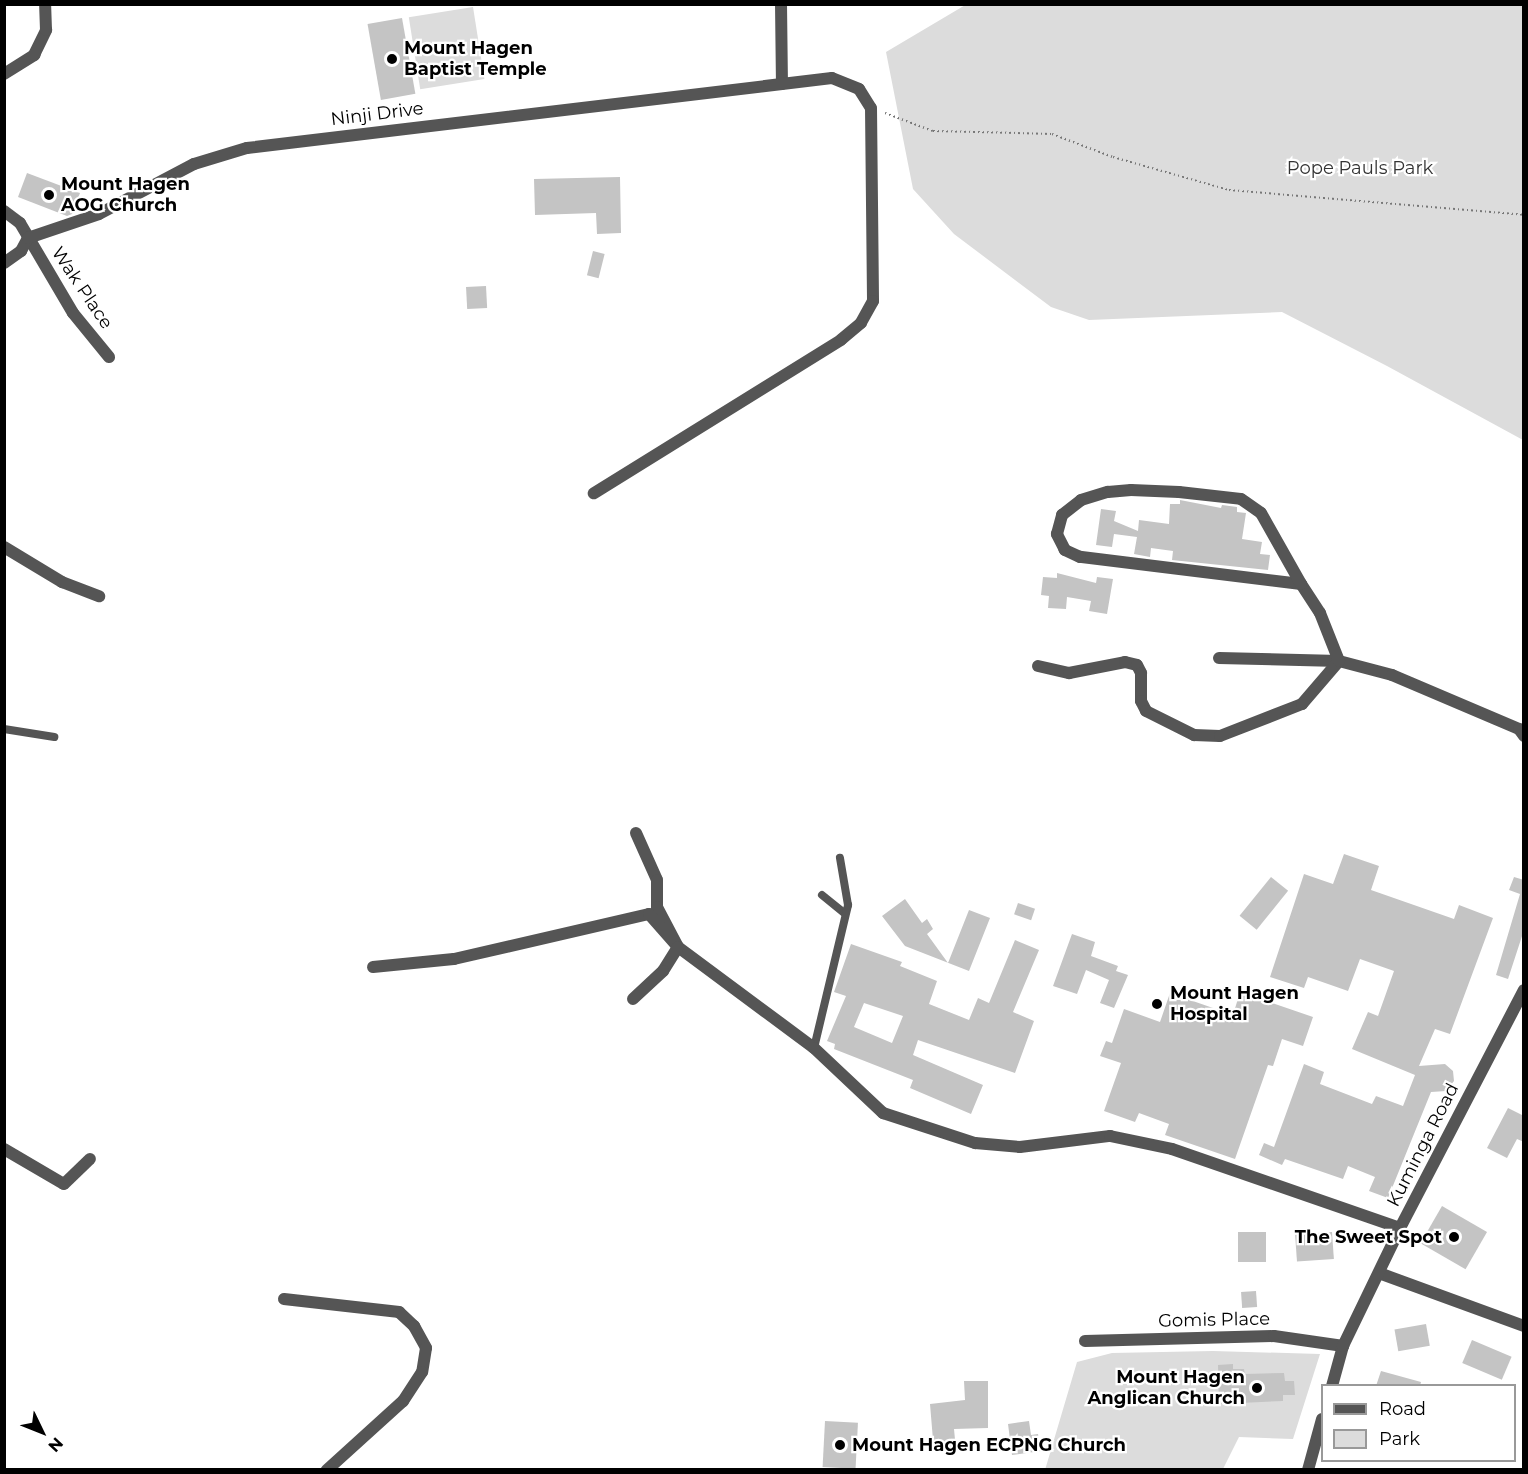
<!DOCTYPE html>
<style>
body{margin:0}
#map{position:relative;width:1528px;height:1474px;overflow:hidden;background:#fff;font-family:Montserrat,sans-serif}
div>[style]{position:absolute}
.green>*{inset:0;background:#dcdcdc;transform-origin:0 0}
.building>*{inset:0;background:#c4c4c4;transform-origin:0 0}
.path>*{height:2px;margin-top:-1px;transform-origin:0;background:repeating-linear-gradient(90deg,#777 0 1.5px,transparent 0 4.5px)}
.lane>*{height:8px;margin:-4px;padding:0 4px;transform-origin:4px;border-radius:4px;background:#555}
.street>*{height:12px;margin:-6px;padding:0 6px;transform-origin:6px;border-radius:6px;background:#555}
.dots>*{width:16px;height:16px;translate:-50% -50%;box-sizing:border-box;border:3px solid #fff;border-radius:50%}
span{translate:-50% -50%;white-space:nowrap;text-align:center;line-height:1.15;-webkit-text-stroke:4.5px #fff;paint-order:stroke}
.poi-label{font-size:18px;color:#000;font-weight:700}
.left{translate:0 -50%;text-align:left}
.right{translate:-100% -50%;text-align:right}
.street-label{font-size:18px;color:#000}
.park-label{font-size:18px;color:#333}
.frame{position:absolute;inset:0;border:6px solid #000;pointer-events:none}
.legend{position:absolute;left:1321px;top:1384px;width:195px;height:78px;box-sizing:border-box;background:#fff;border:2px solid #999;margin:0;padding:8px 10px;list-style:none;font-size:18px;color:#000}
.legend li{display:flex;align-items:center;gap:12px;height:30px}
.legend b{width:30px;border:2px solid #999}
.north{position:absolute;left:12px;top:1402px;width:60px;height:60px;-webkit-text-stroke:4px #fff;paint-order:stroke;rotate:133deg;font-size:16px;font-weight:700;line-height:24px;text-align:center;color:#000}
.north::after{content:'';display:block;margin:auto;width:21px;height:27px;background:#000;clip-path:polygon(50% 0,100% 100%,50% 72%,0 100%)}
</style>
<div id="map">
<div class="green">
<i style="clip-path:polygon(967px 4px,1523px 5px,1523px 440px,1387px 366px,1282px 312px,1089px 320px,1051px 307px,954px 234px,913px 189px,886px 52px)"></i>
<i style="left:473px;top:7px;width:73px;height:65px;rotate:81deg"></i>
<i style="clip-path:polygon(1213px 1351px,1320px 1354px,1293px 1439px,1239px 1437px,1223px 1469px,1045px 1470px,1077px 1362px,1112px 1353px)"></i>
</div>
<div class="building">
<i style="left:402px;top:18px;width:77px;height:35px;rotate:80deg"></i>
<i style="clip-path:polygon(27px 173px,80px 193px,72px 214px,67px 216px,18px 197px)"></i>
<i style="clip-path:polygon(620px 177px,621px 233px,597px 234px,596px 213px,535px 215px,534px 179px)"></i>
<i style="left:593px;top:251px;width:12px;height:25px;rotate:14deg"></i>
<i style="left:486px;top:286px;width:22px;height:20px;rotate:87deg"></i>
<i style="clip-path:polygon(1180px 500px,1221px 508px,1222px 505px,1237px 507px,1237px 512px,1246px 513px,1242px 539px,1262px 542px,1260px 554px,1270px 555px,1268px 570px,1172px 560px,1173px 551px,1151px 548px,1150px 557px,1134px 554px,1137px 537px,1114px 534px,1112px 547px,1096px 545px,1101px 509px,1116px 511px,1114px 521px,1138px 531px,1139px 520px,1169px 524px,1170px 504px,1180px 504px)"></i>
<i style="clip-path:polygon(1057px 573px,1096px 583px,1097px 577px,1113px 579px,1107px 614px,1089px 611px,1091px 601px,1067px 597px,1066px 609px,1048px 608px,1049px 596px,1041px 595px,1043px 577px,1057px 578px)"></i>
<i style="clip-path:polygon(1344px 854px,1379px 866px,1371px 890px,1454px 919px,1459px 905px,1493px 918px,1450px 1034px,1435px 1029px,1419px 1066px,1445px 1064px,1453px 1071px,1454px 1081px,1446px 1091px,1431px 1092px,1388px 1198px,1369px 1191px,1375px 1177px,1348px 1166px,1343px 1179px,1285px 1159px,1282px 1165px,1259px 1155px,1264px 1143px,1274px 1147px,1304px 1064px,1324px 1072px,1320px 1084px,1372px 1104px,1376px 1096px,1403px 1106px,1415px 1075px,1352px 1049px,1368px 1012px,1378px 1016px,1394px 971px,1360px 959px,1348px 991px,1308px 977px,1304px 988px,1270px 977px,1304px 874px,1333px 884px)"></i>
<i style="left:1271px;top:877px;width:22px;height:50px;rotate:39deg"></i>
<i style="clip-path:polygon(1514px 877px,1524px 880px,1524px 930px,1508px 979px,1496px 975px,1520px 894px,1509px 890px)"></i>
<i style="clip-path:polygon(905px 899px,922px 923px,927px 919px,933px 929px,927px 934px,948px 963px,969px 910px,990px 918px,969px 971px,905px 946px,882px 916px)"></i>
<i style="left:1018px;top:903px;width:18px;height:12px;rotate:19deg"></i>
<i style="clip-path:polygon(1072px 934px,1095px 942px,1091px 956px,1118px 966px,1116px 971px,1128px 975px,1114px 1008px,1100px 1003px,1109px 980px,1086px 970px,1077px 994px,1053px 986px)"></i>
<i style="clip-path:polygon(evenodd,1015px 940px,1039px 950px,1013px 1012px,1034px 1021px,1015px 1073px,918px 1040px,913px 1055px,983px 1085px,971px 1114px,910px 1088px,913px 1080px,834px 1049px,835px 1044px,827px 1041px,846px 996px,834px 992px,851px 944px,902px 962px,900px 966px,937px 981px,929px 1004px,969px 1020px,978px 998px,989px 1003px,1015px 940px,864px 1003px,903px 1016px,892px 1043px,854px 1027px,864px 1003px)"></i>
<i style="clip-path:polygon(1240px 992px,1313px 1017px,1303px 1046px,1282px 1039px,1273px 1066px,1268px 1065px,1235px 1159px,1165px 1135px,1169px 1124px,1139px 1113px,1135px 1122px,1104px 1111px,1121px 1063px,1100px 1056px,1106px 1041px,1112px 1043px,1124px 1009px,1160px 1022px,1170px 993px,1233px 1015px)"></i>
<i style="clip-path:polygon(1508px 1108px,1524px 1116px,1524px 1142px,1517px 1139px,1507px 1158px,1487px 1148px)"></i>
<i style="left:1442px;top:1206px;width:52px;height:43px;rotate:30deg"></i>
<i style="left:1266px;top:1232px;width:30px;height:28px;rotate:90deg"></i>
<i style="left:1332px;top:1232px;width:27px;height:37px;rotate:86deg"></i>
<i style="left:1256px;top:1291px;width:16px;height:15px;rotate:86deg"></i>
<i style="left:1426px;top:1324px;width:22px;height:32px;rotate:80deg"></i>
<i style="left:1472px;top:1340px;width:43px;height:25px;rotate:23deg"></i>
<i style="clip-path:polygon(1233px 1364px,1233px 1369px,1244px 1369px,1245px 1374px,1284px 1373px,1285px 1381px,1294px 1381px,1295px 1395px,1283px 1395px,1283px 1401px,1219px 1404px,1218px 1365px)"></i>
<i style="clip-path:polygon(1381px 1371px,1421px 1382px,1420px 1386px,1376px 1386px)"></i>
<i style="clip-path:polygon(964px 1381px,988px 1381px,988px 1428px,954px 1429px,956px 1450px,934px 1452px,930px 1404px,965px 1400px)"></i>
<i style="left:825px;top:1421px;width:33px;height:46px;rotate:3deg"></i>
<i style="clip-path:polygon(1029px 1421px,1031px 1435px,1038px 1434px,1041px 1451px,1012px 1455px,1008px 1424px)"></i>
</div>
<div class="path">
<i style="left:885px;top:113px;width:51px;rotate:20.6deg"></i>
<i style="left:933px;top:131px;width:119px;rotate:1.4deg"></i>
<i style="left:1052px;top:134px;width:65px;rotate:20.7deg"></i>
<i style="left:1113px;top:157px;width:121px;rotate:15.9deg"></i>
<i style="left:1229px;top:190px;width:296px;rotate:4.8deg"></i>
</div>
<div class="lane">
<i style="left:4px;top:729px;width:51px;rotate:9.1deg"></i>
<i style="left:822px;top:895px;width:28px;rotate:39deg"></i>
<i style="left:814px;top:1048px;width:147px;rotate:-76.6deg"></i>
<i style="left:848px;top:905px;width:48px;rotate:-99.7deg"></i>
</div>
<div class="street">
<i style="left:781px;top:4px;width:80px;rotate:89.3deg"></i>
<i style="left:4px;top:74px;width:36px;rotate:-32deg"></i>
<i style="left:34px;top:55px;width:28px;rotate:-64deg"></i>
<i style="left:46px;top:30px;width:26px;rotate:-92deg"></i>
<i style="left:4px;top:211px;width:20px;rotate:37deg"></i>
<i style="left:20px;top:223px;width:104px;rotate:59.5deg"></i>
<i style="left:73px;top:313px;width:57px;rotate:50.7deg"></i>
<i style="left:4px;top:263px;width:21px;rotate:-35deg"></i>
<i style="left:21px;top:251px;width:15px;rotate:-62deg"></i>
<i style="left:28px;top:238px;width:75px;rotate:-18.7deg"></i>
<i style="left:99px;top:214px;width:107px;rotate:-27.8deg"></i>
<i style="left:194px;top:164px;width:55px;rotate:-16.8deg"></i>
<i style="left:247px;top:148px;width:589px;rotate:-6.82deg"></i>
<i style="left:832px;top:78px;width:29px;rotate:22deg"></i>
<i style="left:859px;top:89px;width:22px;rotate:58deg"></i>
<i style="left:871px;top:108px;width:193px;rotate:89.4deg"></i>
<i style="left:873px;top:301px;width:25px;rotate:119deg"></i>
<i style="left:861px;top:323px;width:26px;rotate:140deg"></i>
<i style="left:841px;top:340px;width:291px;rotate:148.2deg"></i>
<i style="left:4px;top:547px;width:68px;rotate:31.1deg"></i>
<i style="left:62px;top:582px;width:40px;rotate:21deg"></i>
<i style="left:1219px;top:658px;width:120px;rotate:1.4deg"></i>
<i style="left:1339px;top:661px;width:55px;rotate:14.8deg"></i>
<i style="left:1392px;top:675px;width:138px;rotate:23deg"></i>
<i style="left:1519px;top:729px;width:9px;rotate:54deg"></i>
<i style="left:1038px;top:666px;width:32px;rotate:13deg"></i>
<i style="left:1069px;top:673px;width:57px;rotate:-11.1deg"></i>
<i style="left:1125px;top:662px;width:12px;rotate:14deg"></i>
<i style="left:1137px;top:665px;width:9px;rotate:63deg"></i>
<i style="left:1141px;top:673px;width:28px;rotate:90deg"></i>
<i style="left:1141px;top:701px;width:11px;rotate:63deg"></i>
<i style="left:1146px;top:711px;width:54px;rotate:26.6deg"></i>
<i style="left:1194px;top:735px;width:26px;rotate:2deg"></i>
<i style="left:1220px;top:736px;width:88px;rotate:-21.3deg"></i>
<i style="left:1302px;top:704px;width:57px;rotate:-49.3deg"></i>
<i style="left:1339px;top:661px;width:52px;rotate:-111.6deg"></i>
<i style="left:1320px;top:613px;width:35px;rotate:-123deg"></i>
<i style="left:1301px;top:584px;width:223px;rotate:-173deg"></i>
<i style="left:1080px;top:557px;width:17px;rotate:-155deg"></i>
<i style="left:1065px;top:550px;width:18px;rotate:-117deg"></i>
<i style="left:1057px;top:534px;width:20px;rotate:-75deg"></i>
<i style="left:1062px;top:515px;width:24px;rotate:-38deg"></i>
<i style="left:1081px;top:500px;width:28px;rotate:-17deg"></i>
<i style="left:1108px;top:492px;width:23px;rotate:-5deg"></i>
<i style="left:1131px;top:490px;width:48px;rotate:2.4deg"></i>
<i style="left:1179px;top:492px;width:62px;rotate:6.4deg"></i>
<i style="left:1241px;top:499px;width:24px;rotate:35deg"></i>
<i style="left:1261px;top:513px;width:81px;rotate:60.6deg"></i>
<i style="left:636px;top:833px;width:51px;rotate:65.9deg"></i>
<i style="left:657px;top:880px;width:27px;rotate:90deg"></i>
<i style="left:657px;top:907px;width:45px;rotate:62.3deg"></i>
<i style="left:678px;top:947px;width:169px;rotate:36.6deg"></i>
<i style="left:814px;top:1048px;width:95px;rotate:43.3deg"></i>
<i style="left:883px;top:1113px;width:97px;rotate:18.1deg"></i>
<i style="left:975px;top:1143px;width:45px;rotate:5.1deg"></i>
<i style="left:1020px;top:1147px;width:91px;rotate:-7deg"></i>
<i style="left:1110px;top:1136px;width:63px;rotate:11.8deg"></i>
<i style="left:1172px;top:1149px;width:241px;rotate:19.1deg"></i>
<i style="left:373px;top:967px;width:81px;rotate:-5.6deg"></i>
<i style="left:454px;top:959px;width:200px;rotate:-13deg"></i>
<i style="left:649px;top:914px;width:44px;rotate:48.7deg"></i>
<i style="left:678px;top:947px;width:28px;rotate:122deg"></i>
<i style="left:663px;top:971px;width:41px;rotate:137deg"></i>
<i style="left:4px;top:1149px;width:69px;rotate:30.3deg"></i>
<i style="left:64px;top:1184px;width:36px;rotate:-44deg"></i>
<i style="left:1379px;top:1273px;width:154px;rotate:20.1deg"></i>
<i style="left:284px;top:1299px;width:116px;rotate:6.4deg"></i>
<i style="left:399px;top:1312px;width:21px;rotate:43deg"></i>
<i style="left:414px;top:1326px;width:25px;rotate:61deg"></i>
<i style="left:426px;top:1348px;width:24px;rotate:99deg"></i>
<i style="left:422px;top:1372px;width:35px;rotate:123deg"></i>
<i style="left:403px;top:1401px;width:103px;rotate:137.8deg"></i>
<i style="left:1085px;top:1341px;width:189px;rotate:-1.5deg"></i>
<i style="left:1274px;top:1336px;width:70px;rotate:8.2deg"></i>
<i style="left:1332px;top:1386px;width:41px;rotate:-74.6deg"></i>
<i style="left:1343px;top:1346px;width:131px;rotate:-64.2deg"></i>
<i style="left:1400px;top:1228px;width:268px;rotate:-62.5deg"></i>
<i style="left:1308px;top:1470px;width:53px;rotate:-74.6deg"></i>
</div>
<div class="dots">
<i style="left:392px;top:59px;background:#000"></i>
<i style="left:49px;top:195px;background:#000"></i>
<i style="left:1157px;top:1004px;background:#000"></i>
<i style="left:1454px;top:1237px;background:#000"></i>
<i style="left:1257px;top:1388px;background:#000"></i>
<i style="left:840px;top:1445px;background:#000"></i>
</div>
<div class="poi-label">
<span class="left" style="left:404px;top:59px">Mount Hagen<br>Baptist Temple</span>
<span class="left" style="left:61px;top:195px">Mount Hagen<br>AOG Church</span>
<span class="left" style="left:1170px;top:1004px">Mount Hagen<br>Hospital</span>
<span class="right" style="left:1442px;top:1237px">The Sweet Spot</span>
<span class="right" style="left:1245px;top:1388px">Mount Hagen<br>Anglican Church</span>
<span class="left" style="left:852px;top:1445px">Mount Hagen ECPNG Church</span>
</div>
<div class="street-label">
<span style="left:377px;top:114px;rotate:-7deg">Ninji Drive</span>
<span style="left:82px;top:288px;rotate:56deg">Wak Place</span>
<span style="left:1423px;top:1145px;rotate:-63deg">Kuminga Road</span>
<span style="left:1214px;top:1320px;rotate:-1deg">Gomis Place</span>
</div>
<div class="park-label">
<span style="left:1360px;top:168px">Pope Pauls Park</span>
</div>
<div class="frame"></div>
<ul class="legend">
<li><b style="height:8px;background:#555"></b>Road</li>
<li><b style="height:16px;background:#dcdcdc"></b>Park</li>
</ul>
<div class="north">N</div>
</div>
